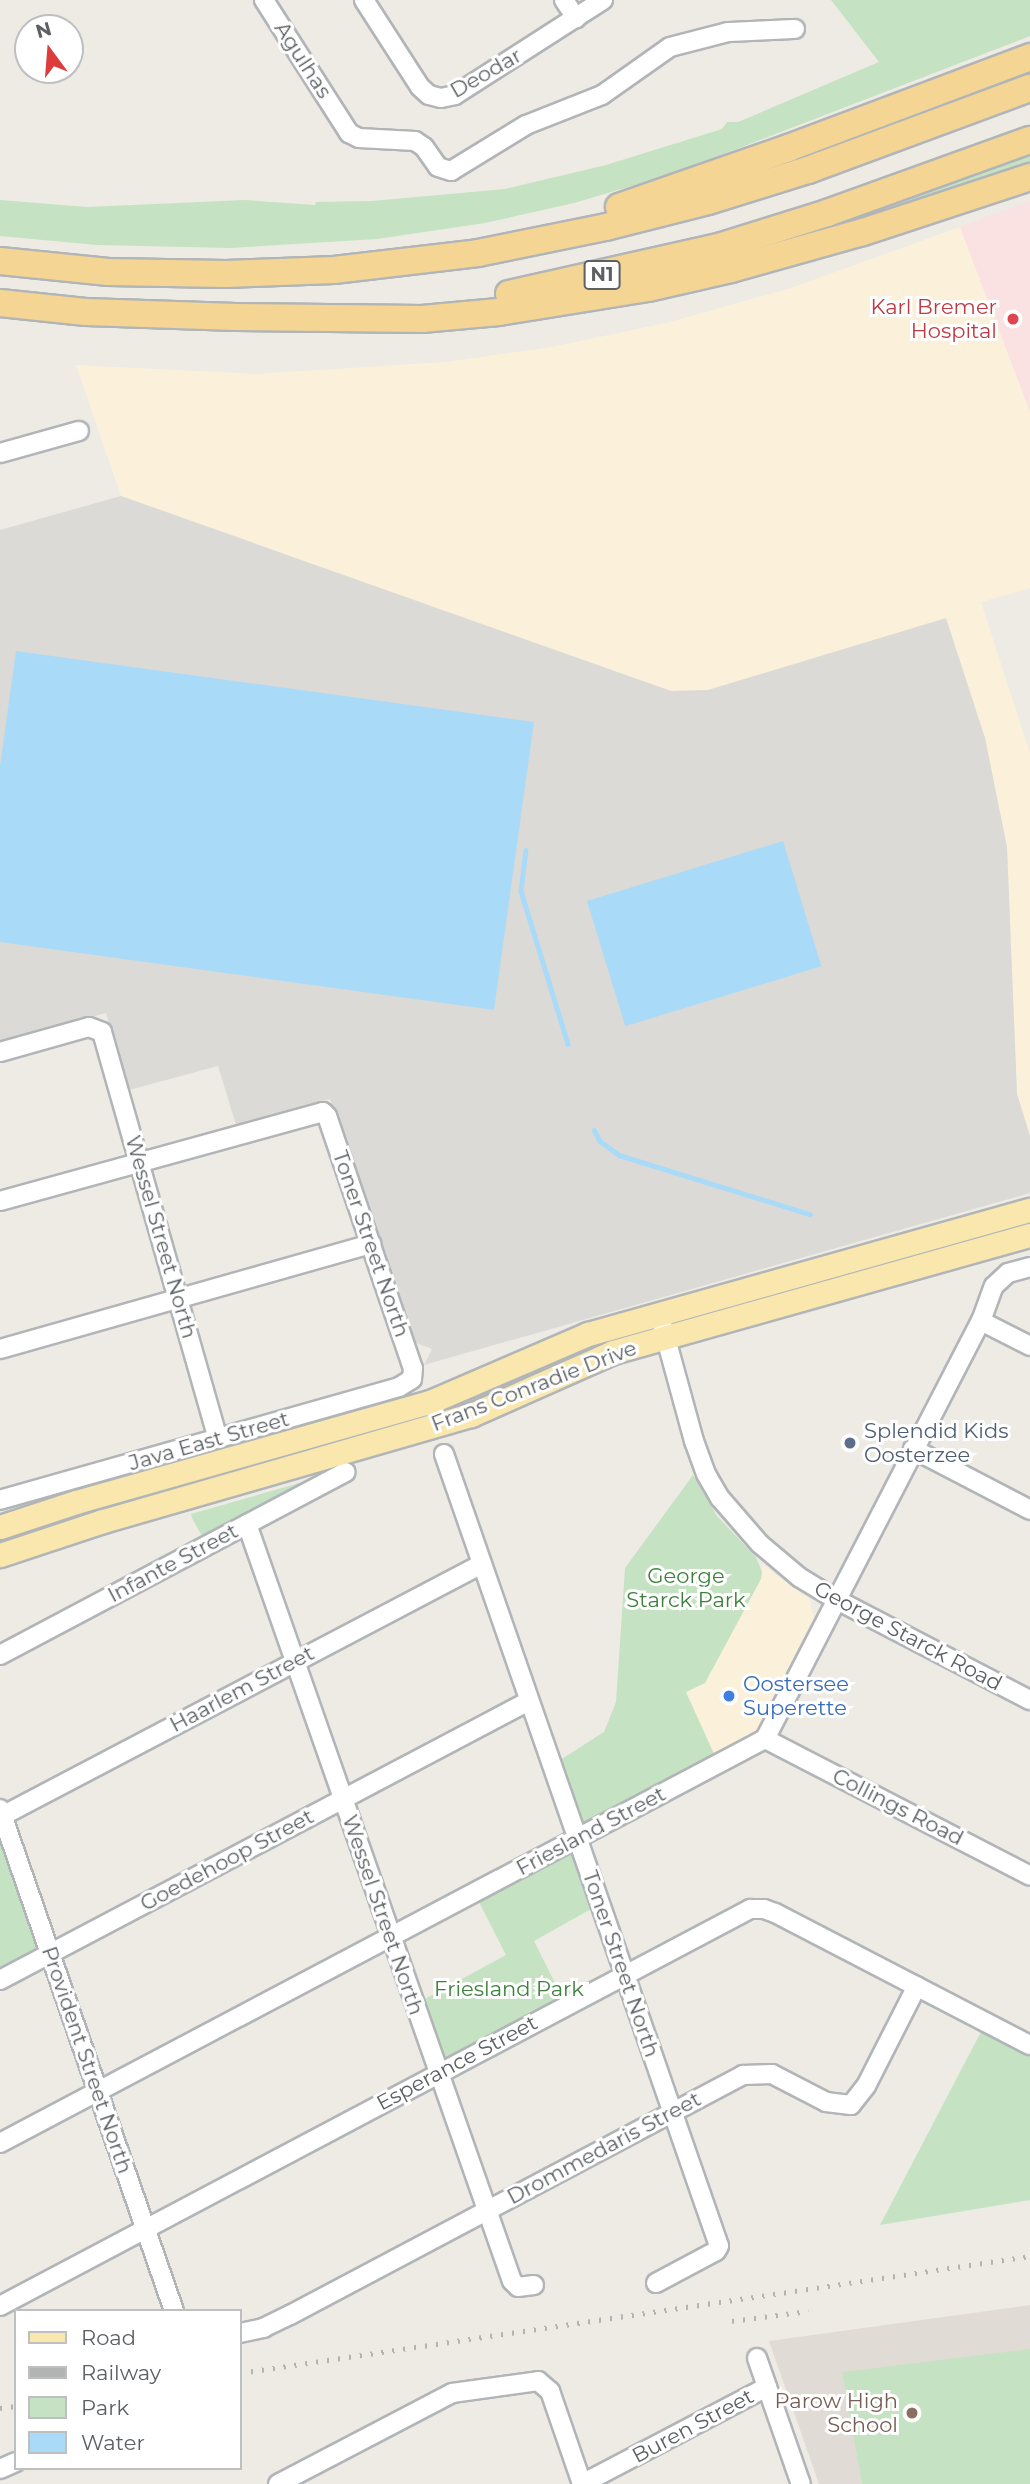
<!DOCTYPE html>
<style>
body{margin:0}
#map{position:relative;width:1030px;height:2484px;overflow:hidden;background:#edebe4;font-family:Montserrat,sans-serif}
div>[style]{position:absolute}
.commercial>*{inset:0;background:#fbf1db}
.industrial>*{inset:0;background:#dcdad6}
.education>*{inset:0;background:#e0dcd5}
.medical>*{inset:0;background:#f9e2e1}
.green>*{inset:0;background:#c5e3c2}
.water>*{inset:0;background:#a9dbf8;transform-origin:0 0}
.stream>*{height:4.5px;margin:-2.25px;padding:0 2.25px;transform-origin:2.25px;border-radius:2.25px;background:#a9dbf8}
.roads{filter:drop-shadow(2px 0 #b1b5b8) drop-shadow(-2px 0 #b1b5b8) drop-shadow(0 2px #b1b5b8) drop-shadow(0 -2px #b1b5b8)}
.minor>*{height:18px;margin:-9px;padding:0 9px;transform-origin:9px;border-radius:9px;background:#fff}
.major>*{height:23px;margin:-11.5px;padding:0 11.5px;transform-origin:11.5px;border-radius:11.5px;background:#f9e7ae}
.highway>*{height:26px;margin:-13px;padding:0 13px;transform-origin:13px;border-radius:13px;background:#f5d594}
.rail>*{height:4.5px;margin-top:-2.25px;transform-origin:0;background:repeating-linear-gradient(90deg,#b2b3b3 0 2px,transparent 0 11px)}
.dots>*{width:19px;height:19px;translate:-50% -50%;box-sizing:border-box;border:4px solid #fff;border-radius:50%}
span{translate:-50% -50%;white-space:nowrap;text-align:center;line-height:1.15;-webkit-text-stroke:6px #fff;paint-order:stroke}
.shield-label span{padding:2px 5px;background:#fff;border:2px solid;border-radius:5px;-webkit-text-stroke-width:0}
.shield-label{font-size:19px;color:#5c6063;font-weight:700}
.street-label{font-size:21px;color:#5c6063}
.health-label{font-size:21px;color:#be3a42}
.right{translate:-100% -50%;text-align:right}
.service-label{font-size:21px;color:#4e5e75}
.left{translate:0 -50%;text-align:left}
.park-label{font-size:21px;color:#3d823c}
.shop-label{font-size:21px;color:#366cbe}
.education-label{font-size:21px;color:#785e54}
.legend{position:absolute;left:14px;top:2309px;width:228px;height:161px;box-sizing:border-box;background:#fff;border:2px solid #bebfc1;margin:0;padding:9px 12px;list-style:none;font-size:21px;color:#5c6063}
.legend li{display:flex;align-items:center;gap:14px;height:35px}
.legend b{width:35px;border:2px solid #bebfc1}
.north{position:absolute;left:14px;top:14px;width:70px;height:70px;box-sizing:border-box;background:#fff;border:2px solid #bebfc1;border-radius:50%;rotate:344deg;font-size:19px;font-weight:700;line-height:28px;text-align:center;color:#5c6063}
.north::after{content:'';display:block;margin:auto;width:24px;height:32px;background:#dc3d3c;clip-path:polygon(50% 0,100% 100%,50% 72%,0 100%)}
</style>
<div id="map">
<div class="commercial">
<i style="clip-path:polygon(960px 227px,1030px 412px,1030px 588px,981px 602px,1030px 753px,1030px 1136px,1017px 1094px,1007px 847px,985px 738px,946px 619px,708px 690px,671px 691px,121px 496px,76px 365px,256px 374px,446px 362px,552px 347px,670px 322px,791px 288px)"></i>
<i style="clip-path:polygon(763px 1565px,809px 1599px,814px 1617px,755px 1733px,714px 1754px,686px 1692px,705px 1682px,761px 1579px)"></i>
</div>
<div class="industrial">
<i style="clip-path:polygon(121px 496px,671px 691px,708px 690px,946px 618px,985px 738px,1007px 847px,1017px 1094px,1030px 1136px,1030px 1193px,424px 1365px,432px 1349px,414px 1342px,330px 1099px,236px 1125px,218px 1066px,129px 1090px,106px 1013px,0 1042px,0 530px)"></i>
</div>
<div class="education">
<i style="clip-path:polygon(1030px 2305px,1030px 2484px,819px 2484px,769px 2341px)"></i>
</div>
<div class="medical">
<i style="clip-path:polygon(1030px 201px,1030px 412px,960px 227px)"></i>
</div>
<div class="green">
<i style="clip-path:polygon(831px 0,1030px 0,1030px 36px,672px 174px,574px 203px,485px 223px,377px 239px,230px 248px,97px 245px,0 236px,0 200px,87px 207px,245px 200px,315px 205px,316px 202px,372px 201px,505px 189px,606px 165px,722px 129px,727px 122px,738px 122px,879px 62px)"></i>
<i style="clip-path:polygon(1030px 150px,1030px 163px,777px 246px,763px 245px)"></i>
<i style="clip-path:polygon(1030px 1217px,1030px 1224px,683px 1321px,682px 1317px)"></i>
<i style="clip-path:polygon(621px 1338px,478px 1401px,0 1545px,0 1537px)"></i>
<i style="clip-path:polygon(693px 1475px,717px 1516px,756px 1557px,762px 1572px,761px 1579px,705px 1683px,686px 1692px,714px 1754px,588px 1822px,582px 1822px,560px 1760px,604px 1732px,616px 1702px,625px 1568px)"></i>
<i style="clip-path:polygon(310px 1480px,203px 1538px,192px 1518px,191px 1514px)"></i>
<i style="clip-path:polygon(0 1834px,40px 1951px,0 1972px)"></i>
<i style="clip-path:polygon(567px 1852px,573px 1853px,591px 1909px,534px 1941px,562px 1997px,444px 2059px,423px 2000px,506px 1955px,478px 1900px)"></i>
<i style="clip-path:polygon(983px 2028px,1030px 2052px,1030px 2200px,880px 2225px)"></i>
<i style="clip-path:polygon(1030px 2349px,1030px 2484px,862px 2484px,842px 2372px)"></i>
</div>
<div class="water">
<i style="clip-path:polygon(16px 651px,534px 722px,494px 1010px,0 942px,0 766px)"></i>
<i style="left:783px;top:841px;width:131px;height:205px;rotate:73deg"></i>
</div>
<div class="stream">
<i style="left:526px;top:850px;width:41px;rotate:97deg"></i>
<i style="left:521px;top:891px;width:160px;rotate:72.9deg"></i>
<i style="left:594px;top:1130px;width:13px;rotate:61deg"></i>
<i style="left:600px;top:1141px;width:24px;rotate:36deg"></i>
<i style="left:619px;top:1155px;width:200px;rotate:17.2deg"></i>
</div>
<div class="roads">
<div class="minor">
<i style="left:264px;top:0;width:158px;rotate:57.4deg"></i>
<i style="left:349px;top:133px;width:11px;rotate:27deg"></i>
<i style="left:359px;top:138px;width:56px;rotate:3.1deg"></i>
<i style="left:415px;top:141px;width:11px;rotate:34deg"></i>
<i style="left:424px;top:147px;width:24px;rotate:55deg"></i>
<i style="left:438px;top:167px;width:14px;rotate:17deg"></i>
<i style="left:451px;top:171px;width:88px;rotate:-31.5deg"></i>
<i style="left:526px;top:125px;width:82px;rotate:-21.5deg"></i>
<i style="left:602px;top:95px;width:83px;rotate:-35.2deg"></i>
<i style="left:670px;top:47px;width:60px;rotate:-14.5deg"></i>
<i style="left:728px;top:32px;width:67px;rotate:-2.6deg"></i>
<i style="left:364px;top:0;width:103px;rotate:57.2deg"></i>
<i style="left:420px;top:87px;width:12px;rotate:42deg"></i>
<i style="left:429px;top:95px;width:12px;rotate:14deg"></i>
<i style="left:441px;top:98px;width:14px;rotate:-12deg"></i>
<i style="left:455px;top:95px;width:176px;rotate:-32.7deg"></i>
<i style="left:564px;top:0;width:22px;rotate:56deg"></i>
<i style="left:0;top:453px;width:82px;rotate:-15.6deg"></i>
<i style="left:0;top:1052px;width:92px;rotate:-15.7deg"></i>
<i style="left:89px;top:1027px;width:14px;rotate:21deg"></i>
<i style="left:102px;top:1032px;width:423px;rotate:74.1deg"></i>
<i style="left:0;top:1201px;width:335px;rotate:-15.4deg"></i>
<i style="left:323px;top:1112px;width:6px;rotate:45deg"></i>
<i style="left:327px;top:1116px;width:266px;rotate:71.2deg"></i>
<i style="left:413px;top:1368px;width:11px;rotate:95deg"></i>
<i style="left:412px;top:1379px;width:15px;rotate:148deg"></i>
<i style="left:399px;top:1387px;width:415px;rotate:164.2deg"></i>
<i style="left:659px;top:1313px;width:133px;rotate:74.7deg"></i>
<i style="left:694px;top:1441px;width:35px;rotate:70deg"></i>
<i style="left:706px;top:1474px;width:28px;rotate:60deg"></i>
<i style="left:720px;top:1498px;width:61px;rotate:49deg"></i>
<i style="left:760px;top:1544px;width:51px;rotate:40.2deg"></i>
<i style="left:799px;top:1577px;width:42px;rotate:31.4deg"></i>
<i style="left:835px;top:1599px;width:220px;rotate:27.4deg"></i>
<i style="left:981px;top:1321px;width:55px;rotate:27deg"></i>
<i style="left:0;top:1349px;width:386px;rotate:-15.8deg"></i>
<i style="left:913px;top:1449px;width:132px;rotate:27.5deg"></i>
<i style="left:444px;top:1454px;width:838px;rotate:70.85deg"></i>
<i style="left:719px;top:2246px;width:6px;rotate:121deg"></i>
<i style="left:716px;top:2251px;width:68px;rotate:151.9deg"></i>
<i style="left:247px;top:1524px;width:802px;rotate:70.71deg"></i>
<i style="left:512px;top:2281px;width:8px;rotate:45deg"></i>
<i style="left:518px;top:2287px;width:16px;rotate:-7deg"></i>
<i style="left:0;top:1655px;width:391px;rotate:-27.9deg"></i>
<i style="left:765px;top:1739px;width:298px;rotate:27.3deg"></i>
<i style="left:0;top:1809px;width:531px;rotate:70.88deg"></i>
<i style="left:2px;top:1816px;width:542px;rotate:-27.7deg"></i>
<i style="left:0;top:1980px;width:598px;rotate:-27.81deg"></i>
<i style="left:0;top:2143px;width:865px;rotate:-27.84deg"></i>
<i style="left:765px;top:1739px;width:471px;rotate:-62.7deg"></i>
<i style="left:981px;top:1321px;width:37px;rotate:-70deg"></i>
<i style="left:994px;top:1286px;width:19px;rotate:-43deg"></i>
<i style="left:1008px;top:1273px;width:23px;rotate:-15deg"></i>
<i style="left:0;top:2306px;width:849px;rotate:-27.89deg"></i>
<i style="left:750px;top:1909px;width:14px"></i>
<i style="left:764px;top:1909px;width:12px;rotate:20deg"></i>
<i style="left:775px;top:1913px;width:287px;rotate:27.4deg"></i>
<i style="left:240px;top:2333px;width:24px;rotate:-12deg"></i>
<i style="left:263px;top:2328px;width:30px;rotate:-26deg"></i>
<i style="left:290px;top:2315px;width:513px;rotate:-27.91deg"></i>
<i style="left:743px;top:2075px;width:29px;rotate:-2deg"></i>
<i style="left:772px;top:2074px;width:61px;rotate:27.4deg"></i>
<i style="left:826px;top:2102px;width:25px;rotate:7deg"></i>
<i style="left:851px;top:2105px;width:24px;rotate:-52deg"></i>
<i style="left:866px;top:2086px;width:112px;rotate:-63deg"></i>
<i style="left:757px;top:2358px;width:133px;rotate:70.8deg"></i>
<i style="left:0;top:2469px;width:17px;rotate:-24deg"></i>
<i style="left:278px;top:2484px;width:196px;rotate:-27.6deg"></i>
<i style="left:452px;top:2393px;width:87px;rotate:-7.9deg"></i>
<i style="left:538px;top:2381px;width:16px;rotate:40deg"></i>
<i style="left:550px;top:2391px;width:98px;rotate:71deg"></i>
<i style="left:582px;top:2484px;width:209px;rotate:-27.7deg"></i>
</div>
<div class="major">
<i style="left:0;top:1527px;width:80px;rotate:-18.2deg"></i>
<i style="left:76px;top:1502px;width:368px;rotate:-15.8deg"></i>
<i style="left:430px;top:1402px;width:172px;rotate:-23.3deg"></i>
<i style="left:588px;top:1334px;width:459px;rotate:-15.7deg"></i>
<i style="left:0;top:1555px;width:108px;rotate:-18.3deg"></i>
<i style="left:103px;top:1521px;width:383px;rotate:-16.1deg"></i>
<i style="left:471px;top:1415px;width:155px;rotate:-23.9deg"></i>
<i style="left:613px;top:1352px;width:433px;rotate:-15.7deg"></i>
</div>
<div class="highway">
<i style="left:619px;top:207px;width:179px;rotate:-19.2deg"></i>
<i style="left:788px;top:148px;width:259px;rotate:-20.6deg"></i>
<i style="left:0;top:261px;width:109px;rotate:5.8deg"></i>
<i style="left:108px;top:272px;width:118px;rotate:1deg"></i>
<i style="left:226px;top:274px;width:108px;rotate:-2.1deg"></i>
<i style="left:334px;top:270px;width:145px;rotate:-6.7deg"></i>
<i style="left:478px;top:253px;width:131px;rotate:-11.5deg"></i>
<i style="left:606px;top:227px;width:105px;rotate:-14.3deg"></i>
<i style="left:708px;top:201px;width:105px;rotate:-17.2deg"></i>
<i style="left:808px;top:170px;width:237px;rotate:-20.3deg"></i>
<i style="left:509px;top:294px;width:218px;rotate:-12.7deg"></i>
<i style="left:722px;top:246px;width:110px;rotate:-17.4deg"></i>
<i style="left:827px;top:213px;width:216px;rotate:-19.8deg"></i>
<i style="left:0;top:303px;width:86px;rotate:6deg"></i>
<i style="left:86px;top:312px;width:150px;rotate:1.9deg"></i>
<i style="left:236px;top:317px;width:186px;rotate:0.6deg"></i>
<i style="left:422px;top:319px;width:77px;rotate:-5.2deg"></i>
<i style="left:499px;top:312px;width:151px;rotate:-9.2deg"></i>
<i style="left:648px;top:288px;width:85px;rotate:-12.9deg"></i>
<i style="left:731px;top:269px;width:137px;rotate:-15.7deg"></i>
<i style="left:863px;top:232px;width:176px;rotate:-18.2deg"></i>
</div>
</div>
<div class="rail">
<i style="left:732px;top:2321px;width:77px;rotate:-7.5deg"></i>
<i style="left:240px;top:2373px;width:799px;rotate:-8.42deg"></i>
<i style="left:0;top:2408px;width:16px;rotate:-7deg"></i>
</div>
<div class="dots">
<i style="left:1013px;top:319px;background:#e0444e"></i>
<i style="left:850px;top:1443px;background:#5c6f8a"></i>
<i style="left:729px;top:1696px;background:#3f7fe0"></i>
<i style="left:912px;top:2413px;background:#8d6e63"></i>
</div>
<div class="shield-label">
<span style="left:602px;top:275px">N1</span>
</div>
<div class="street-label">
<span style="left:303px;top:60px;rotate:57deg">Agulhas</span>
<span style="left:486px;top:73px;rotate:-30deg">Deodar</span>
<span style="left:161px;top:1237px;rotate:74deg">Wessel Street North</span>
<span style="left:371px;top:1244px;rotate:71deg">Toner Street North</span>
<span style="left:534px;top:1386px;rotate:-21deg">Frans Conradie Drive</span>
<span style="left:209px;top:1441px;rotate:-16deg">Java East Street</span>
<span style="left:173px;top:1563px;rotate:-28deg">Infante Street</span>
<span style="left:908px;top:1636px;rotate:28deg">George Starck Road</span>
<span style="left:242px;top:1689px;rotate:-28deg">Haarlem Street</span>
<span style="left:898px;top:1807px;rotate:27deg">Collings Road</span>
<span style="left:591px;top:1831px;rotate:-28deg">Friesland Street</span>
<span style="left:227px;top:1860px;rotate:-28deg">Goedehoop Street</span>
<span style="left:383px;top:1915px;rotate:71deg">Wessel Street North</span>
<span style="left:621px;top:1964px;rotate:71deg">Toner Street North</span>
<span style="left:87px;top:2060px;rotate:71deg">Provident Street North</span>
<span style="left:457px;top:2063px;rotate:-28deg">Esperance Street</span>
<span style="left:604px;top:2148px;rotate:-28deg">Drommedaris Street</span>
<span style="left:693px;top:2426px;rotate:-28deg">Buren Street</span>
</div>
<div class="health-label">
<span class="right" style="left:997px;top:319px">Karl Bremer<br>Hospital</span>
</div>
<div class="service-label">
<span class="left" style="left:864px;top:1443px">Splendid Kids<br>Oosterzee</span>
</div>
<div class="park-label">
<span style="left:686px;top:1588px">George<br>Starck Park</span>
<span style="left:509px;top:1989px">Friesland Park</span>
</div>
<div class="shop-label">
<span class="left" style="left:743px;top:1696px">Oostersee<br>Superette</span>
</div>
<div class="education-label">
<span class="right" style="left:898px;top:2413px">Parow High<br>School</span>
</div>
<ul class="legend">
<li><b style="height:9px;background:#f9e7ae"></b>Road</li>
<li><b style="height:9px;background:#b2b3b3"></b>Railway</li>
<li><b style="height:19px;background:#c5e3c2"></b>Park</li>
<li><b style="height:19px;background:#a9dbf8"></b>Water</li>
</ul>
<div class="north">N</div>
</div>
